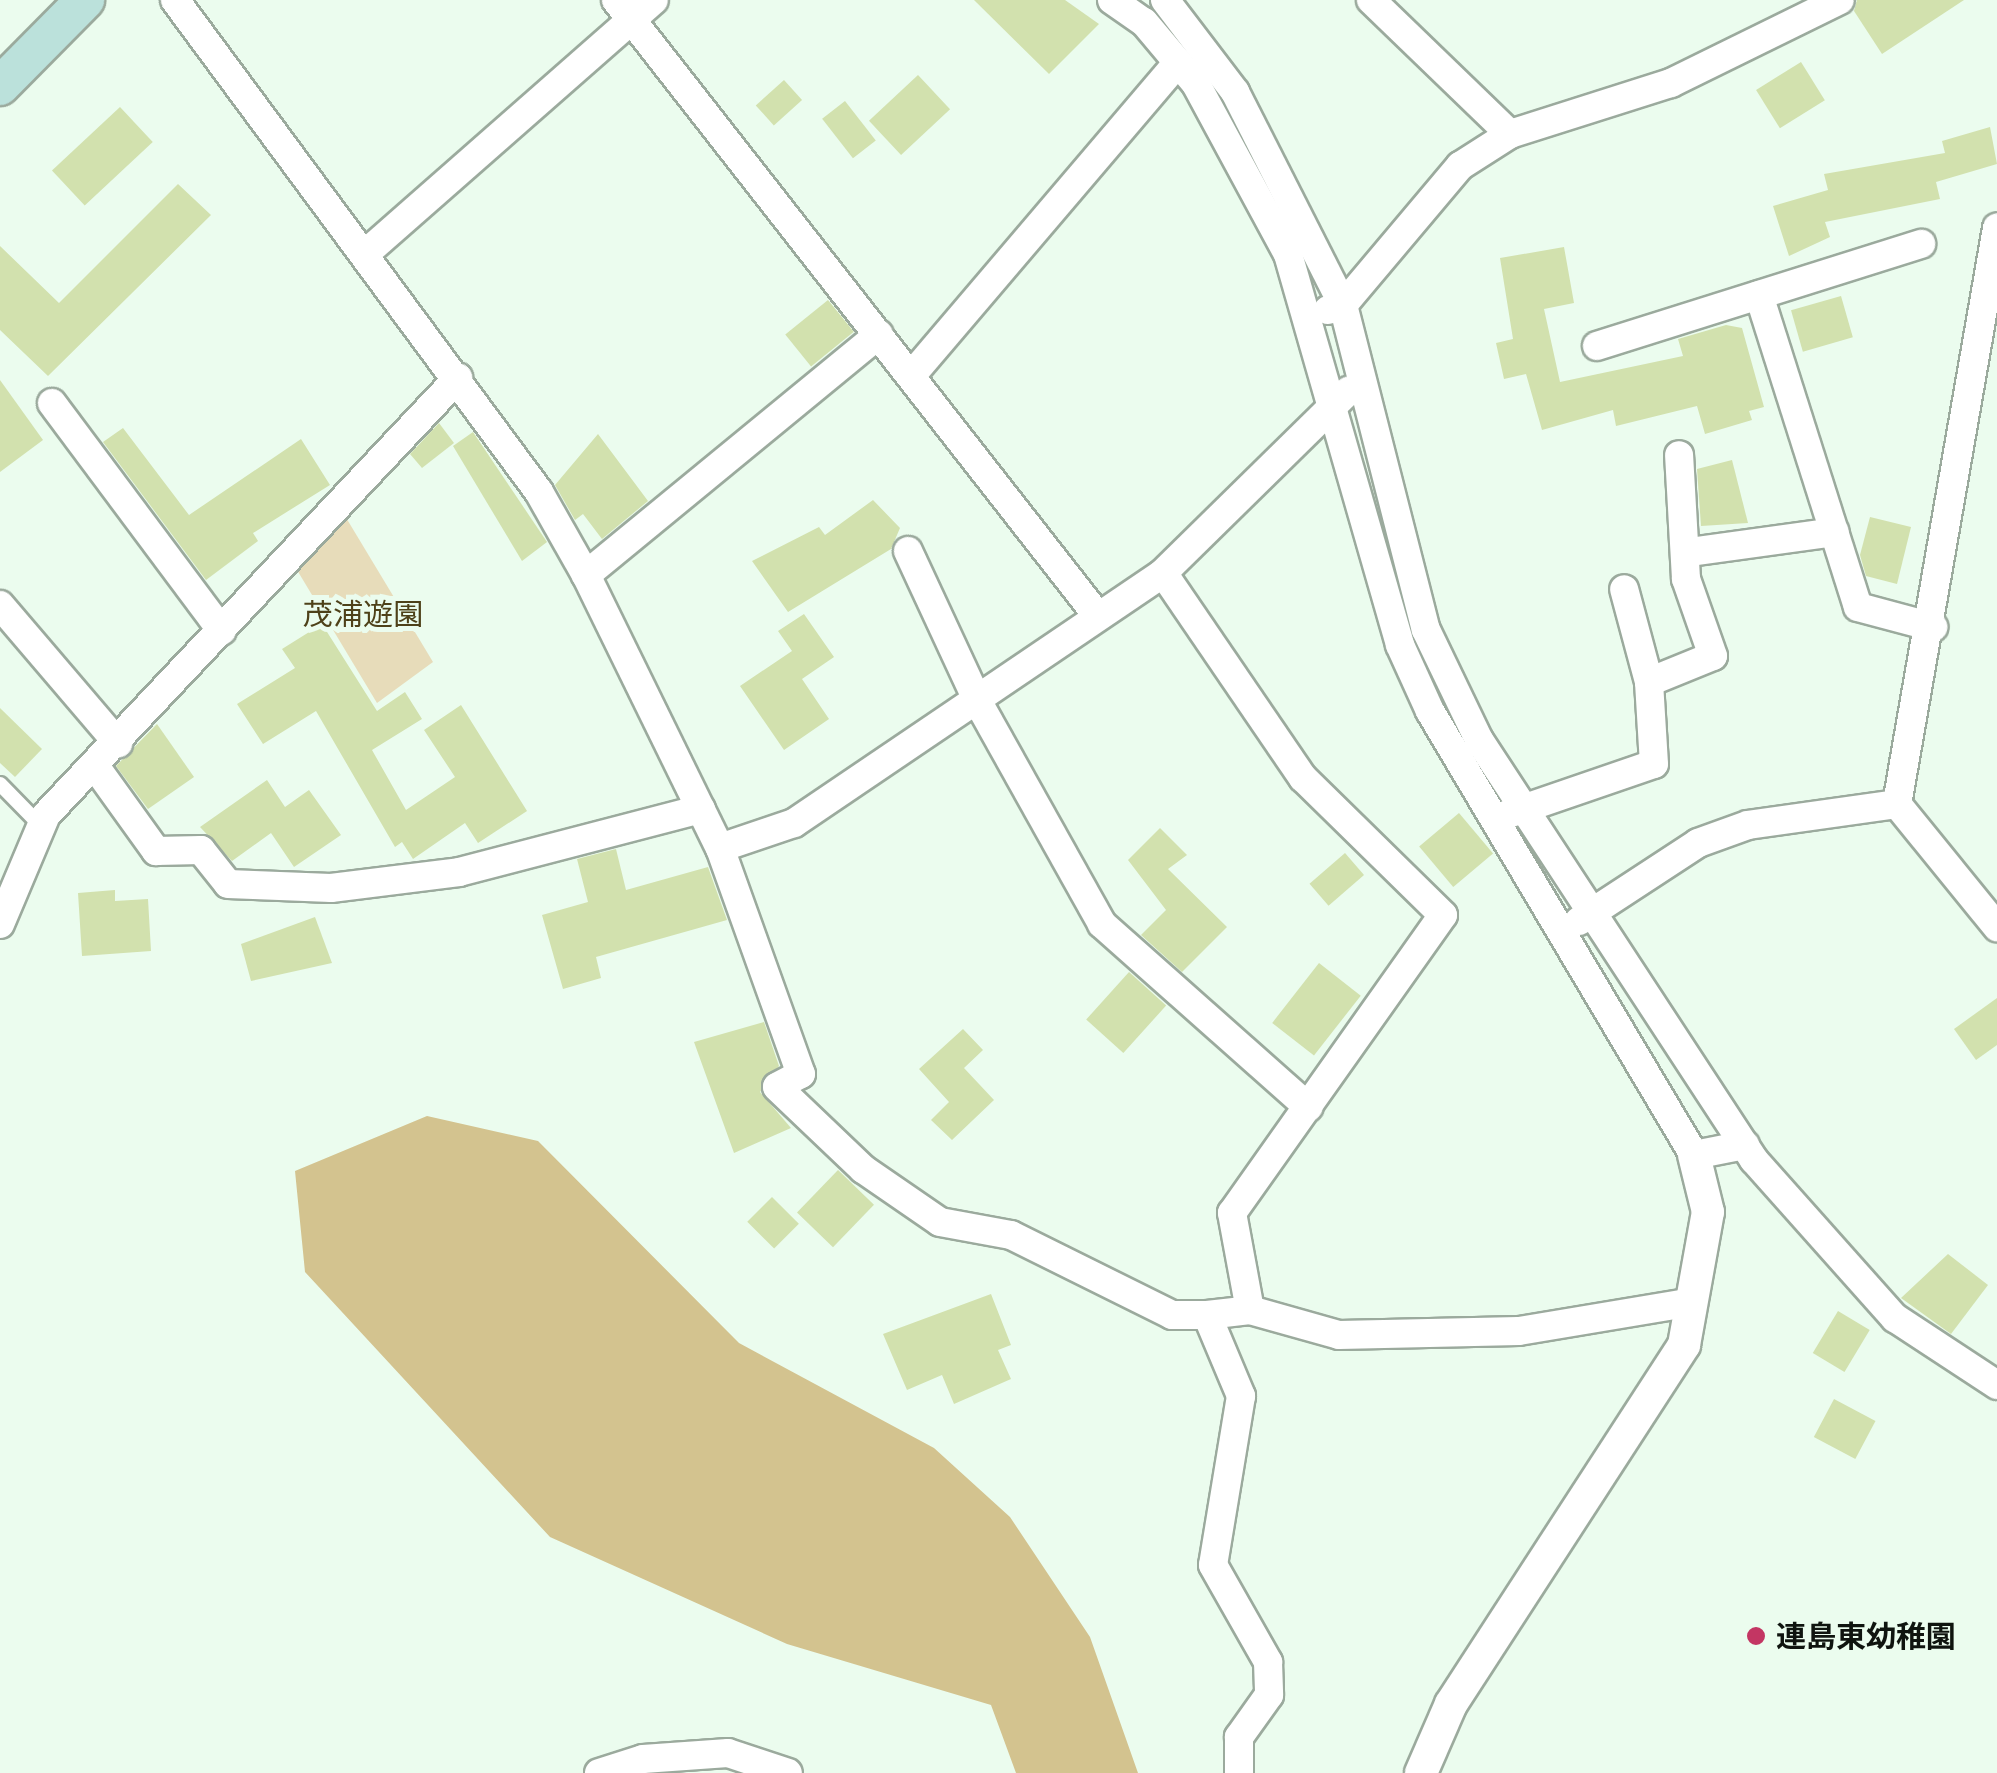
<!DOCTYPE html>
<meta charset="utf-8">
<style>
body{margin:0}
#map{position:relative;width:1997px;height:1773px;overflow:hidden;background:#ebfcee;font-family:Ubuntu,"Noto Sans JP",sans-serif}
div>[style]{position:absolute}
.green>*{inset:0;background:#e7dcba}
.forest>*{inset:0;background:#d3c38f}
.building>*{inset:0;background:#d2e1ae;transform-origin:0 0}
.roads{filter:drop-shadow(2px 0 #9baa9d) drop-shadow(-2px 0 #9baa9d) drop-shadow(0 2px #9baa9d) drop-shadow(0 -2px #9baa9d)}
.service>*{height:14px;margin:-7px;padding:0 7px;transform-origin:7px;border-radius:7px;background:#fff}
.minor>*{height:28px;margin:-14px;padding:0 14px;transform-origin:14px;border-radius:14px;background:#fff}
.tertiary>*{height:32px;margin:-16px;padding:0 16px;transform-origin:16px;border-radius:16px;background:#fff}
.secondary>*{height:38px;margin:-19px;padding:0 19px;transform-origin:19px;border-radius:19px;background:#bbe1db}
.dots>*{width:28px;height:28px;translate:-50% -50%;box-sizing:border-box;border:5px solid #ebfcee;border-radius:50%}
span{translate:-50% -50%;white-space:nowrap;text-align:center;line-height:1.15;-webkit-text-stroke:10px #ebfcee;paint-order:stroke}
.park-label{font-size:30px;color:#4e4119}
.poi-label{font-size:30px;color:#0f140f;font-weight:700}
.left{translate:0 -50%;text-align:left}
</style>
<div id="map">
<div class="green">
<i style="clip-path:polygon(342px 511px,433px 662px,377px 703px,294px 565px)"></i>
</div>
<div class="forest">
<i style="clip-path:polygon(427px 1116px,538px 1141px,739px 1343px,934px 1448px,1010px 1517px,1090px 1637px,1138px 1773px,1016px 1773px,991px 1705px,787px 1644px,550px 1537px,305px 1272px,295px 1171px)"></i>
</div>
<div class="building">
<i style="clip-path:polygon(974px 0,1065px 0,1099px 24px,1049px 74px)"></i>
<i style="clip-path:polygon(1857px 0,1964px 0,1882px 54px,1854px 11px)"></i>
<i style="left:1801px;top:62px;width:45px;height:53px;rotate:58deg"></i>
<i style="left:918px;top:75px;width:47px;height:67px;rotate:47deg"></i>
<i style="left:784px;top:80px;width:27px;height:38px;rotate:48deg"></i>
<i style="left:845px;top:101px;width:50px;height:29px;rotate:52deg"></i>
<i style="left:120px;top:107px;width:48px;height:93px;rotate:47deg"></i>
<i style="clip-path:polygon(1990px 127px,1997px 164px,1936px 182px,1940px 199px,1825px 222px,1830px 237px,1789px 256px,1773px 206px,1828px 190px,1824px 174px,1945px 153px,1942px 141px)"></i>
<i style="clip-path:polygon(178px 184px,211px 215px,48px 376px,0 330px,0 246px,59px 303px)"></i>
<i style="clip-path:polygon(1564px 247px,1574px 303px,1544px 309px,1560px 382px,1683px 356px,1678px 339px,1726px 325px,1742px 328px,1764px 407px,1749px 411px,1752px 420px,1705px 434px,1697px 406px,1616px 426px,1613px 410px,1542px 430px,1526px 374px,1504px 379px,1496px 343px,1513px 339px,1500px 258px)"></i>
<i style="left:1841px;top:296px;width:43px;height:52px;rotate:74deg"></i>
<i style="left:828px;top:300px;width:41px;height:55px;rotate:51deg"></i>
<i style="clip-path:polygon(0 380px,43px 440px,0 472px)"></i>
<i style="clip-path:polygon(439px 423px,454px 443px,422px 468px,410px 454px)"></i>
<i style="clip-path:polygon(123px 428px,189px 515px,301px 439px,330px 485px,253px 533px,258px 541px,206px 580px,103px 442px)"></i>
<i style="clip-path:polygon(473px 432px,547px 542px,522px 561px,453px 446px)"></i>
<i style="clip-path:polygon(598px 434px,648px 501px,602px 539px,583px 514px,575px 520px,555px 485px)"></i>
<i style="clip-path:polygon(1732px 460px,1748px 523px,1701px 526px,1697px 469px)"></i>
<i style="clip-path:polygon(873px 500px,900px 528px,891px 549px,788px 612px,752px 561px,819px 527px,825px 535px)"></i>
<i style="clip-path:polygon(1870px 517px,1911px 527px,1897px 584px,1866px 576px,1860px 555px)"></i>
<i style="clip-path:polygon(804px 614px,834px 657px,802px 679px,829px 719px,784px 750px,740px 686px,792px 651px,778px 631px)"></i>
<i style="clip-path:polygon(322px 624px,377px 711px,405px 692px,422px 719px,372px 750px,406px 810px,455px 777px,424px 730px,461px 705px,527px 811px,478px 843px,465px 823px,413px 859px,402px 842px,395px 847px,316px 711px,263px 744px,237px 704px,295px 668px,282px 649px)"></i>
<i style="clip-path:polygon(0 708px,42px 749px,15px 777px,0 763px)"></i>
<i style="clip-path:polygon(157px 724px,194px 777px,148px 809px,116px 766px)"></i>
<i style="clip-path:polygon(267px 780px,285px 807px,309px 790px,341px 835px,294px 867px,271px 833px,232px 861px,200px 827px)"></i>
<i style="left:1459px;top:813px;width:53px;height:52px;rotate:50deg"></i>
<i style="clip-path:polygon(1160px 828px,1187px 855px,1168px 869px,1227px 927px,1182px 972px,1141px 935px,1166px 910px,1128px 860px)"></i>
<i style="clip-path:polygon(616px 849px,626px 890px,708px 867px,727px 920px,596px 957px,601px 978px,563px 989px,542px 915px,588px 902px,577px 859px)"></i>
<i style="left:1345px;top:853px;width:29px;height:47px;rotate:49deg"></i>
<i style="clip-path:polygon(115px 890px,115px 901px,148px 899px,151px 951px,82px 956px,78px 893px)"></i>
<i style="clip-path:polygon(315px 917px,332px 963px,251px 981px,241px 944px)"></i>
<i style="left:1319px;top:963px;width:53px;height:76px;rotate:38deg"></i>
<i style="left:1129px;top:972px;width:50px;height:64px;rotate:42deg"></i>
<i style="clip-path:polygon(1997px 998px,1997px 1045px,1976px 1060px,1954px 1029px)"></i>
<i style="clip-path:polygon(764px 1022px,779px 1066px,760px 1092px,791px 1128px,734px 1153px,694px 1042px)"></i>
<i style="clip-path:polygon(963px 1029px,983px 1050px,964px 1068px,994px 1100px,952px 1140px,931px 1120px,949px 1102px,919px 1069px)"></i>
<i style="left:838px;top:1170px;width:50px;height:59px;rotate:44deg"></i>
<i style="left:772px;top:1197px;width:38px;height:35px;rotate:45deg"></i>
<i style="clip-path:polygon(1948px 1254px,1988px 1285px,1951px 1334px,1901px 1298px)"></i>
<i style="clip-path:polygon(991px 1294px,1011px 1345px,998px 1350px,1011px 1379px,954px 1404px,942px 1375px,907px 1390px,883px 1334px)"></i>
<i style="left:1838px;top:1311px;width:37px;height:49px;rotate:31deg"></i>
<i style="left:1834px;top:1399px;width:47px;height:43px;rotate:28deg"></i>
</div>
<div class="roads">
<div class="service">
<i style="left:0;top:784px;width:59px;rotate:45.7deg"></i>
</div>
<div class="minor">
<i style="left:175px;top:0;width:612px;rotate:53.5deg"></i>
<i style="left:539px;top:492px;width:95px;rotate:60.5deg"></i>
<i style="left:586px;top:575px;width:304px;rotate:63.9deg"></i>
<i style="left:720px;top:848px;width:240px;rotate:70.3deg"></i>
<i style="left:801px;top:1074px;width:27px;rotate:152deg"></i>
<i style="left:777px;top:1087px;width:119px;rotate:43.6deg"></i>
<i style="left:863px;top:1169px;width:93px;rotate:34.5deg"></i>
<i style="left:940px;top:1222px;width:72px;rotate:10.4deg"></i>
<i style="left:1011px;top:1235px;width:180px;rotate:26.4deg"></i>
<i style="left:1172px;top:1315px;width:35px"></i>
<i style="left:1207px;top:1315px;width:43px;rotate:-6.6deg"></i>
<i style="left:1250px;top:1310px;width:99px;rotate:-100.5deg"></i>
<i style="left:1232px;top:1213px;width:365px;rotate:-54.7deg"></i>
<i style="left:1443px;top:915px;width:196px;rotate:-135.6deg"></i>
<i style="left:1303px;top:778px;width:248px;rotate:-124.3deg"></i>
<i style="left:616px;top:0;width:781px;rotate:51.97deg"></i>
<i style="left:1112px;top:0;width:39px;rotate:35deg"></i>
<i style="left:1144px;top:22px;width:81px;rotate:50deg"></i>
<i style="left:1196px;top:84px;width:193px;rotate:61.6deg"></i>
<i style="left:1288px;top:254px;width:407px;rotate:74deg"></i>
<i style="left:1400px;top:645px;width:72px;rotate:65.6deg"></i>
<i style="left:1430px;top:711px;width:517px;rotate:59.26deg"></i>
<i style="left:1694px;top:1155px;width:52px;rotate:-11.1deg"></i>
<i style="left:1165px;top:0;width:116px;rotate:52.7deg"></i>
<i style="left:1235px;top:92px;width:239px;rotate:63.1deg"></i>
<i style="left:1343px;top:305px;width:335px;rotate:75.7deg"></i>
<i style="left:1426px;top:630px;width:122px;rotate:64.3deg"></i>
<i style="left:1479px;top:740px;width:502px;rotate:56.78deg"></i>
<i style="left:1754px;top:1160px;width:212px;rotate:48.3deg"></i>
<i style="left:1895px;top:1318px;width:122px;rotate:33.3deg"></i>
<i style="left:1371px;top:0;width:193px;rotate:44deg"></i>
<i style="left:366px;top:253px;width:383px;rotate:-41.3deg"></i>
<i style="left:1759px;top:295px;width:327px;rotate:72.4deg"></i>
<i style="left:1858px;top:607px;width:78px;rotate:14.9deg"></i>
<i style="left:1328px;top:310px;width:16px;rotate:-18deg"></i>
<i style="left:1343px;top:305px;width:182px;rotate:-49.9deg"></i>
<i style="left:1460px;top:166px;width:59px;rotate:-32.6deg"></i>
<i style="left:1510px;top:134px;width:169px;rotate:-17.6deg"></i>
<i style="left:1671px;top:83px;width:188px;rotate:-26.2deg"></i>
<i style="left:1597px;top:346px;width:340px;rotate:-17.5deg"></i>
<i style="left:911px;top:376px;width:412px;rotate:-49.6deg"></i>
<i style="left:52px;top:403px;width:284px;rotate:53.3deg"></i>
<i style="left:908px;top:551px;width:166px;rotate:65.1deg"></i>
<i style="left:978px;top:702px;width:254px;rotate:60.8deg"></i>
<i style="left:1102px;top:924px;width:276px;rotate:41.6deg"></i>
<i style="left:1690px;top:552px;width:146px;rotate:-7.9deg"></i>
<i style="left:586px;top:575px;width:379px;rotate:-39.4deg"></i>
<i style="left:0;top:605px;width:182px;rotate:49.5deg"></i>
<i style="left:1649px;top:682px;width:69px;rotate:-22.1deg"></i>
<i style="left:1713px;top:656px;width:82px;rotate:-109.3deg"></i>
<i style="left:1686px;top:579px;width:124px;rotate:-93.2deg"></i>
<i style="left:95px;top:766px;width:105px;rotate:54.3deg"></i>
<i style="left:156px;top:851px;width:45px;rotate:-1.3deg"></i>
<i style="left:201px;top:850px;width:43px;rotate:51.5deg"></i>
<i style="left:228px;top:884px;width:103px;rotate:2.2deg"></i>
<i style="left:331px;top:888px;width:129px;rotate:-7.1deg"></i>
<i style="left:459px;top:872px;width:250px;rotate:-14.6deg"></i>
<i style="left:1897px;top:804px;width:159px;rotate:50.9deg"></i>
<i style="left:1508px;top:814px;width:154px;rotate:-18.9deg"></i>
<i style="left:1654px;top:764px;width:82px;rotate:-93.5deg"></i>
<i style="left:1649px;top:682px;width:96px;rotate:-105deg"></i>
<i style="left:720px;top:848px;width:78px;rotate:-18.7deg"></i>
<i style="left:794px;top:823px;width:446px;rotate:-34.1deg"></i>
<i style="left:1163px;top:573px;width:260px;rotate:-44.5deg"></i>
<i style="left:1579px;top:921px;width:142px;rotate:-33.2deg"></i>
<i style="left:1698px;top:843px;width:53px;rotate:-19.8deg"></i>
<i style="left:1748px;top:825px;width:150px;rotate:-8deg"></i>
<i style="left:1897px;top:804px;width:585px;rotate:-80.15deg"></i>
<i style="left:0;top:924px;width:118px;rotate:-67.1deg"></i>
<i style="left:46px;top:815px;width:601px;rotate:-46.69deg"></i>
<i style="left:1250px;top:1310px;width:92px;rotate:15.7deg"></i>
<i style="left:1339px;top:1335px;width:180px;rotate:-1.3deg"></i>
<i style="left:1519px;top:1331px;width:176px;rotate:-9.5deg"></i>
<i style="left:1207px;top:1315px;width:88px;rotate:67.2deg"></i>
<i style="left:1241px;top:1396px;width:171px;rotate:99.4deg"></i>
<i style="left:1213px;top:1565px;width:112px;rotate:60.4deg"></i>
<i style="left:1268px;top:1662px;width:33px;rotate:88deg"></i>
<i style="left:1269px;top:1695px;width:52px;rotate:125.5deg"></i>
<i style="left:1239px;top:1737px;width:36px;rotate:90deg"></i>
<i style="left:599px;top:1773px;width:46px;rotate:-17.7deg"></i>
<i style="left:643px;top:1759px;width:85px;rotate:-4deg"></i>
<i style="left:728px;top:1753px;width:63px;rotate:18.4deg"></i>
</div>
<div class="tertiary">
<i style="left:1421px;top:1773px;width:75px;rotate:-66.5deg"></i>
<i style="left:1451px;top:1704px;width:428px;rotate:-57deg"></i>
<i style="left:1684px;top:1345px;width:135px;rotate:-79.8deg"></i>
<i style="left:1708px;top:1212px;width:59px;rotate:-103.8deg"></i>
</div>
<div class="secondary">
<i style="left:0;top:86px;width:121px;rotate:-45.3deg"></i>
</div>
</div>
<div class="dots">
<i style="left:1756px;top:1636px;background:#c33663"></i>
</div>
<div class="park-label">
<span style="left:363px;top:614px">茂浦遊園</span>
</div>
<div class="poi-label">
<span class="left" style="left:1776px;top:1636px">連島東幼稚園</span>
</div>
</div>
